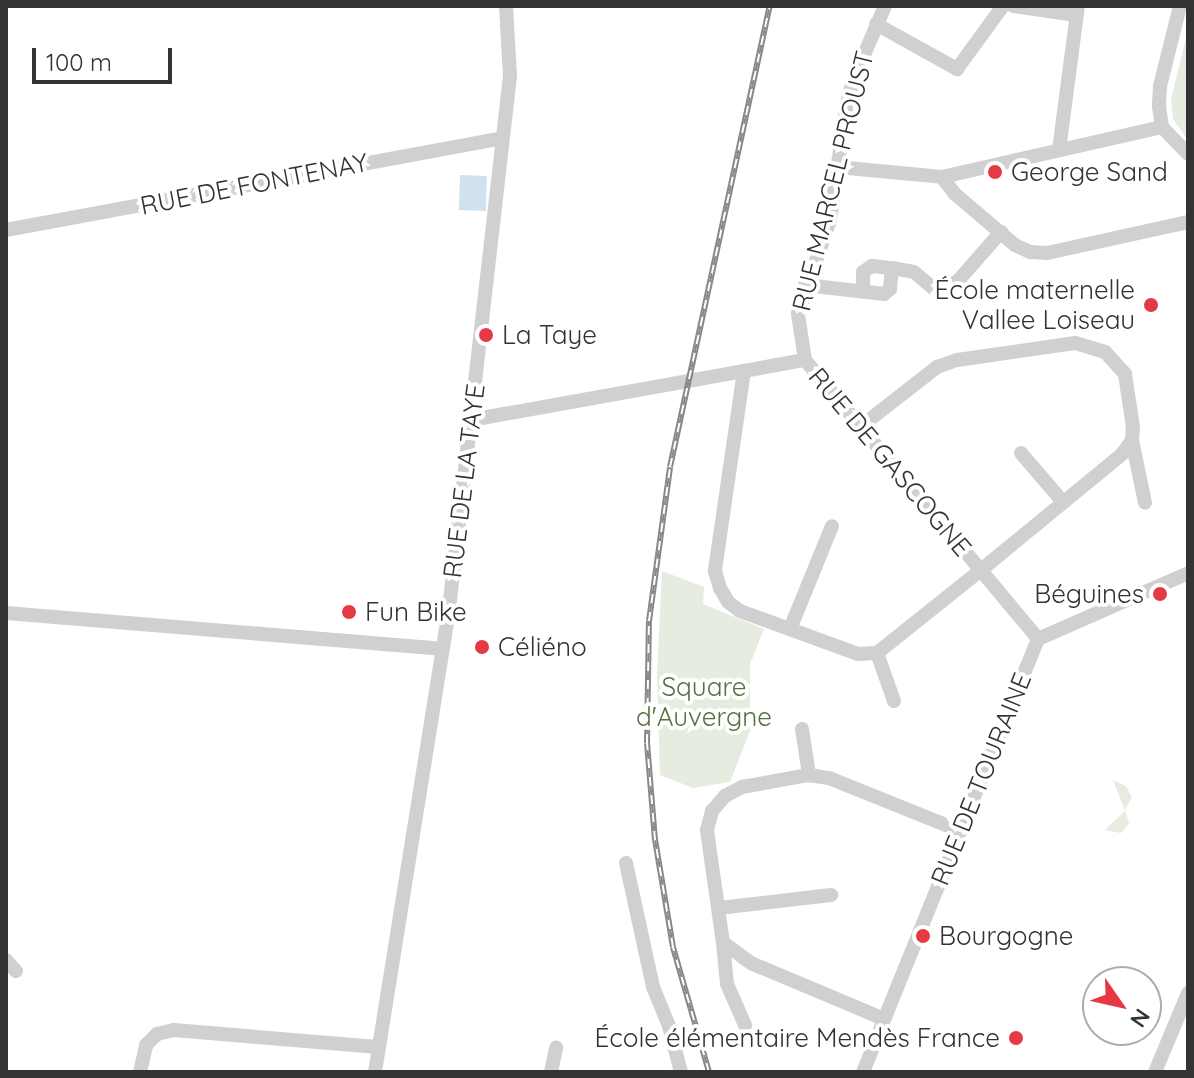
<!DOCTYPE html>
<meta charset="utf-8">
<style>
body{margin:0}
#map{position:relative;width:1194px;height:1078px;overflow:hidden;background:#fff;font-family:Quicksand,sans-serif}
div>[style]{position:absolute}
.green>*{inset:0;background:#e6ecdf}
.water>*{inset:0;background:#cfe2ee;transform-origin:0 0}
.minor>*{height:14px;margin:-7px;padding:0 7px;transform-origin:7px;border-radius:7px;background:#d0d0d0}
.rail>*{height:6px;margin-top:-3px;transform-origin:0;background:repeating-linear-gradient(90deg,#fff 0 9px,#888 0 18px);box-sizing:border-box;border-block:2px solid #888}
.dots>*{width:22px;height:22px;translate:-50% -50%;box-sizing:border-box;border:4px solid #fff;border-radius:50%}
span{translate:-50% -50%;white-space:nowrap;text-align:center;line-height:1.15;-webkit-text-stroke:8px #fff;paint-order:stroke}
.poi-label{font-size:26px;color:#333}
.left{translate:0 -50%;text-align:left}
.right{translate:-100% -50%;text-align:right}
.street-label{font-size:26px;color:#333}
.park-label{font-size:26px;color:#56703f}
.frame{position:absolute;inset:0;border:8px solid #333;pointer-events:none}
.north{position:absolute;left:1082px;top:966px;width:80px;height:80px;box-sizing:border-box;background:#fff;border:2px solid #adadad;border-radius:50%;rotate:124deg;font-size:22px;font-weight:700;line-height:32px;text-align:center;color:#333}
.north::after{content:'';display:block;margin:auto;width:28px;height:36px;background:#e63946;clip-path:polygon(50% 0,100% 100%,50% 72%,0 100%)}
.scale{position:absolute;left:32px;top:48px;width:140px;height:36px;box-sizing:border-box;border:4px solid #333;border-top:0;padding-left:10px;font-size:24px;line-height:28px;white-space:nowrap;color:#333;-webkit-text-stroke:6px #fff;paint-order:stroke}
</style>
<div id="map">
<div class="green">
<i style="clip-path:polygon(1188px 30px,1188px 140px,1173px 119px,1171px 99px)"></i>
<i style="clip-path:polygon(662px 571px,704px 587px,703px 604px,764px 629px,750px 664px,750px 731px,730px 782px,693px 788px,660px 775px,657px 673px)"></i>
<i style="clip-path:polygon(1113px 780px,1126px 786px,1132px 797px,1125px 810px,1129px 823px,1121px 833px,1105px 830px,1125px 811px)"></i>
</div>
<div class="water">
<i style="left:460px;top:175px;width:27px;height:35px;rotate:2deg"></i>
</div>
<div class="minor">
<i style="left:1013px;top:6px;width:64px;rotate:8.1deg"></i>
<i style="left:1180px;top:6px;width:82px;rotate:104deg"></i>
<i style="left:1160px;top:86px;width:21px;rotate:93deg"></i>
<i style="left:1159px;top:107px;width:20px;rotate:81deg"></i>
<i style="left:1162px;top:127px;width:37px;rotate:46deg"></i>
<i style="left:876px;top:24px;width:93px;rotate:29.1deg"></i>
<i style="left:957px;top:69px;width:78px;rotate:-53.9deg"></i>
<i style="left:1059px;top:150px;width:145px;rotate:-82.5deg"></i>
<i style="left:837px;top:167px;width:105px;rotate:5.4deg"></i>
<i style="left:942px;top:177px;width:226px;rotate:-12.8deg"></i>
<i style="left:942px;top:177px;width:21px;rotate:53deg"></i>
<i style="left:955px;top:194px;width:79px;rotate:40.4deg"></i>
<i style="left:1015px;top:245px;width:17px;rotate:25deg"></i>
<i style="left:1030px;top:252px;width:17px;rotate:3deg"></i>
<i style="left:1047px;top:253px;width:144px;rotate:-12.4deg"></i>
<i style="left:6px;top:230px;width:505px;rotate:-10.49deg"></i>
<i style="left:805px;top:285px;width:80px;rotate:6.5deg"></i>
<i style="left:884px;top:294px;width:8px;rotate:-40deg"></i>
<i style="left:890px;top:289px;width:21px;rotate:-85deg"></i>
<i style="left:892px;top:268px;width:22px;rotate:10deg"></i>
<i style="left:914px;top:272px;width:25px;rotate:40deg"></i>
<i style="left:933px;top:288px;width:25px;rotate:-14deg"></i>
<i style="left:957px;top:282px;width:67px;rotate:-48.7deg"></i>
<i style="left:863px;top:291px;width:19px;rotate:-90deg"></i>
<i style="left:863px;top:272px;width:11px;rotate:-34deg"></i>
<i style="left:872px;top:266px;width:20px;rotate:6deg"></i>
<i style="left:805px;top:360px;width:47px;rotate:-98.7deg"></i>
<i style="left:798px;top:314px;width:99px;rotate:-71.2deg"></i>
<i style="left:830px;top:220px;width:114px;rotate:-81.9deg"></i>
<i style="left:846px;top:107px;width:30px;rotate:-75deg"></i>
<i style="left:854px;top:78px;width:78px;rotate:-66.7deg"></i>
<i style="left:805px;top:360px;width:363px;rotate:50.1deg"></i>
<i style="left:744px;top:371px;width:202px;rotate:98.3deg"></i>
<i style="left:715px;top:571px;width:18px;rotate:74deg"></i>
<i style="left:720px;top:588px;width:16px;rotate:60deg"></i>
<i style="left:728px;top:602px;width:15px;rotate:37deg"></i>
<i style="left:740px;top:611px;width:126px;rotate:20deg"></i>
<i style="left:858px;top:654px;width:19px;rotate:-3deg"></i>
<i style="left:877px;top:653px;width:133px;rotate:-38.6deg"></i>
<i style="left:981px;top:570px;width:183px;rotate:-39.4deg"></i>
<i style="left:1122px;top:454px;width:17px;rotate:-54deg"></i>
<i style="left:1132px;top:440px;width:13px;rotate:-86deg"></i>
<i style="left:1133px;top:427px;width:54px;rotate:-98.6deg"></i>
<i style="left:1125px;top:374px;width:30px;rotate:-132deg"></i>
<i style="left:1105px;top:352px;width:31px;rotate:-163deg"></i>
<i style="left:1075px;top:343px;width:119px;rotate:171.8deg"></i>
<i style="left:957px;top:360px;width:21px;rotate:161deg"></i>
<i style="left:937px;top:367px;width:98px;rotate:142.1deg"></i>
<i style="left:471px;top:420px;width:339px;rotate:-10.2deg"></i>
<i style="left:1132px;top:440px;width:64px;rotate:78.3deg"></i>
<i style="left:1021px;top:453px;width:65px;rotate:49.4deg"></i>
<i style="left:6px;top:613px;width:437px;rotate:4.7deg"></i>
<i style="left:790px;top:629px;width:111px;rotate:-67.8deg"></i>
<i style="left:877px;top:653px;width:51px;rotate:70.5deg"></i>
<i style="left:802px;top:729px;width:47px;rotate:81.3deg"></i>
<i style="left:626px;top:863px;width:127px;rotate:77.7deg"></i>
<i style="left:653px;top:987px;width:42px;rotate:67.7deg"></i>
<i style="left:669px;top:1026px;width:48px;rotate:75.4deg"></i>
<i style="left:719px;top:908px;width:113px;rotate:-6.6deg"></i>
<i style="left:723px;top:943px;width:41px;rotate:84.4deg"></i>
<i style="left:727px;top:984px;width:45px;rotate:66.3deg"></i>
<i style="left:6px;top:960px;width:15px;rotate:48deg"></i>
<i style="left:884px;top:1019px;width:144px;rotate:-157.2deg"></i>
<i style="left:751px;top:963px;width:34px;rotate:-144deg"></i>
<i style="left:723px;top:943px;width:114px;rotate:-98.1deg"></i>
<i style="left:707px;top:830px;width:20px;rotate:-75deg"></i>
<i style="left:712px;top:811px;width:20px;rotate:-49deg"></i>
<i style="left:725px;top:796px;width:19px;rotate:-28deg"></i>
<i style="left:742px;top:787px;width:68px;rotate:-10.2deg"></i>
<i style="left:809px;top:775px;width:20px;rotate:9deg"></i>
<i style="left:829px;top:778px;width:142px;rotate:21.9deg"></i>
<i style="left:140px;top:1072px;width:28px;rotate:-77deg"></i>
<i style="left:146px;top:1045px;width:16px;rotate:-45deg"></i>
<i style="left:157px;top:1034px;width:17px;rotate:-13deg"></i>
<i style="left:174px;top:1030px;width:204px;rotate:4.8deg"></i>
<i style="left:375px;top:1072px;width:469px;rotate:-80.9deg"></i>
<i style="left:449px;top:609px;width:536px;rotate:-83.47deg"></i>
<i style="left:510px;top:76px;width:70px;rotate:-93.3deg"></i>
<i style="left:551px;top:1072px;width:25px;rotate:-78deg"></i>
<i style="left:863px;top:1072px;width:467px;rotate:-68deg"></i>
<i style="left:1038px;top:639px;width:164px;rotate:-23.7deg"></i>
<i style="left:1155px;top:1072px;width:86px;rotate:-67.3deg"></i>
</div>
<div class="rail">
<i style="left:709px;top:1072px;width:130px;rotate:-106.1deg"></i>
<i style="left:673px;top:947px;width:109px;rotate:-99.5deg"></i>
<i style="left:655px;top:840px;width:97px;rotate:-94.7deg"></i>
<i style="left:647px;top:743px;width:122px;rotate:-89.1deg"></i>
<i style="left:649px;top:621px;width:155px;rotate:-82.2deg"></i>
<i style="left:670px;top:467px;width:472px;rotate:-77.8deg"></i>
</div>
<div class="dots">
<i style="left:995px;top:172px;background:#e63946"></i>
<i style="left:1151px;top:305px;background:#e63946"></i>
<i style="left:486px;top:335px;background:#e63946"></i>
<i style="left:1160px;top:594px;background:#e63946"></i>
<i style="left:349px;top:612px;background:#e63946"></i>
<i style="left:482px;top:647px;background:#e63946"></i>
<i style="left:923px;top:936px;background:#e63946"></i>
<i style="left:1016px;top:1038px;background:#e63946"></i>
</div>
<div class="poi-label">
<span class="left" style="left:1011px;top:172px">George Sand</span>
<span class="right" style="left:1135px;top:305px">École maternelle<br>Vallee Loiseau</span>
<span class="left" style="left:502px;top:335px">La Taye</span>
<span class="right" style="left:1144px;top:594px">Béguines</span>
<span class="left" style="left:365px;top:612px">Fun Bike</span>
<span class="left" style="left:498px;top:647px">Céliéno</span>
<span class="left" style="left:939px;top:936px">Bourgogne</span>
<span class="right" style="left:1000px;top:1038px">École élémentaire Mendès France</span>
</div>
<div class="street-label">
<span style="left:833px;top:181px;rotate:-76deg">RUE MARCEL PROUST</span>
<span style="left:254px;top:184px;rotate:-11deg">RUE DE FONTENAY</span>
<span style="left:890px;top:462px;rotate:50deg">RUE DE GASCOGNE</span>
<span style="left:464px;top:481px;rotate:-83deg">RUE DE LA TAYE</span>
<span style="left:981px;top:779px;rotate:-68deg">RUE DE TOURAINE</span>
</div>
<div class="park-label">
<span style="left:704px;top:702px">Square<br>d'Auvergne</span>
</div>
<div class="frame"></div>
<div class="north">N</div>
<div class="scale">100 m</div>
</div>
